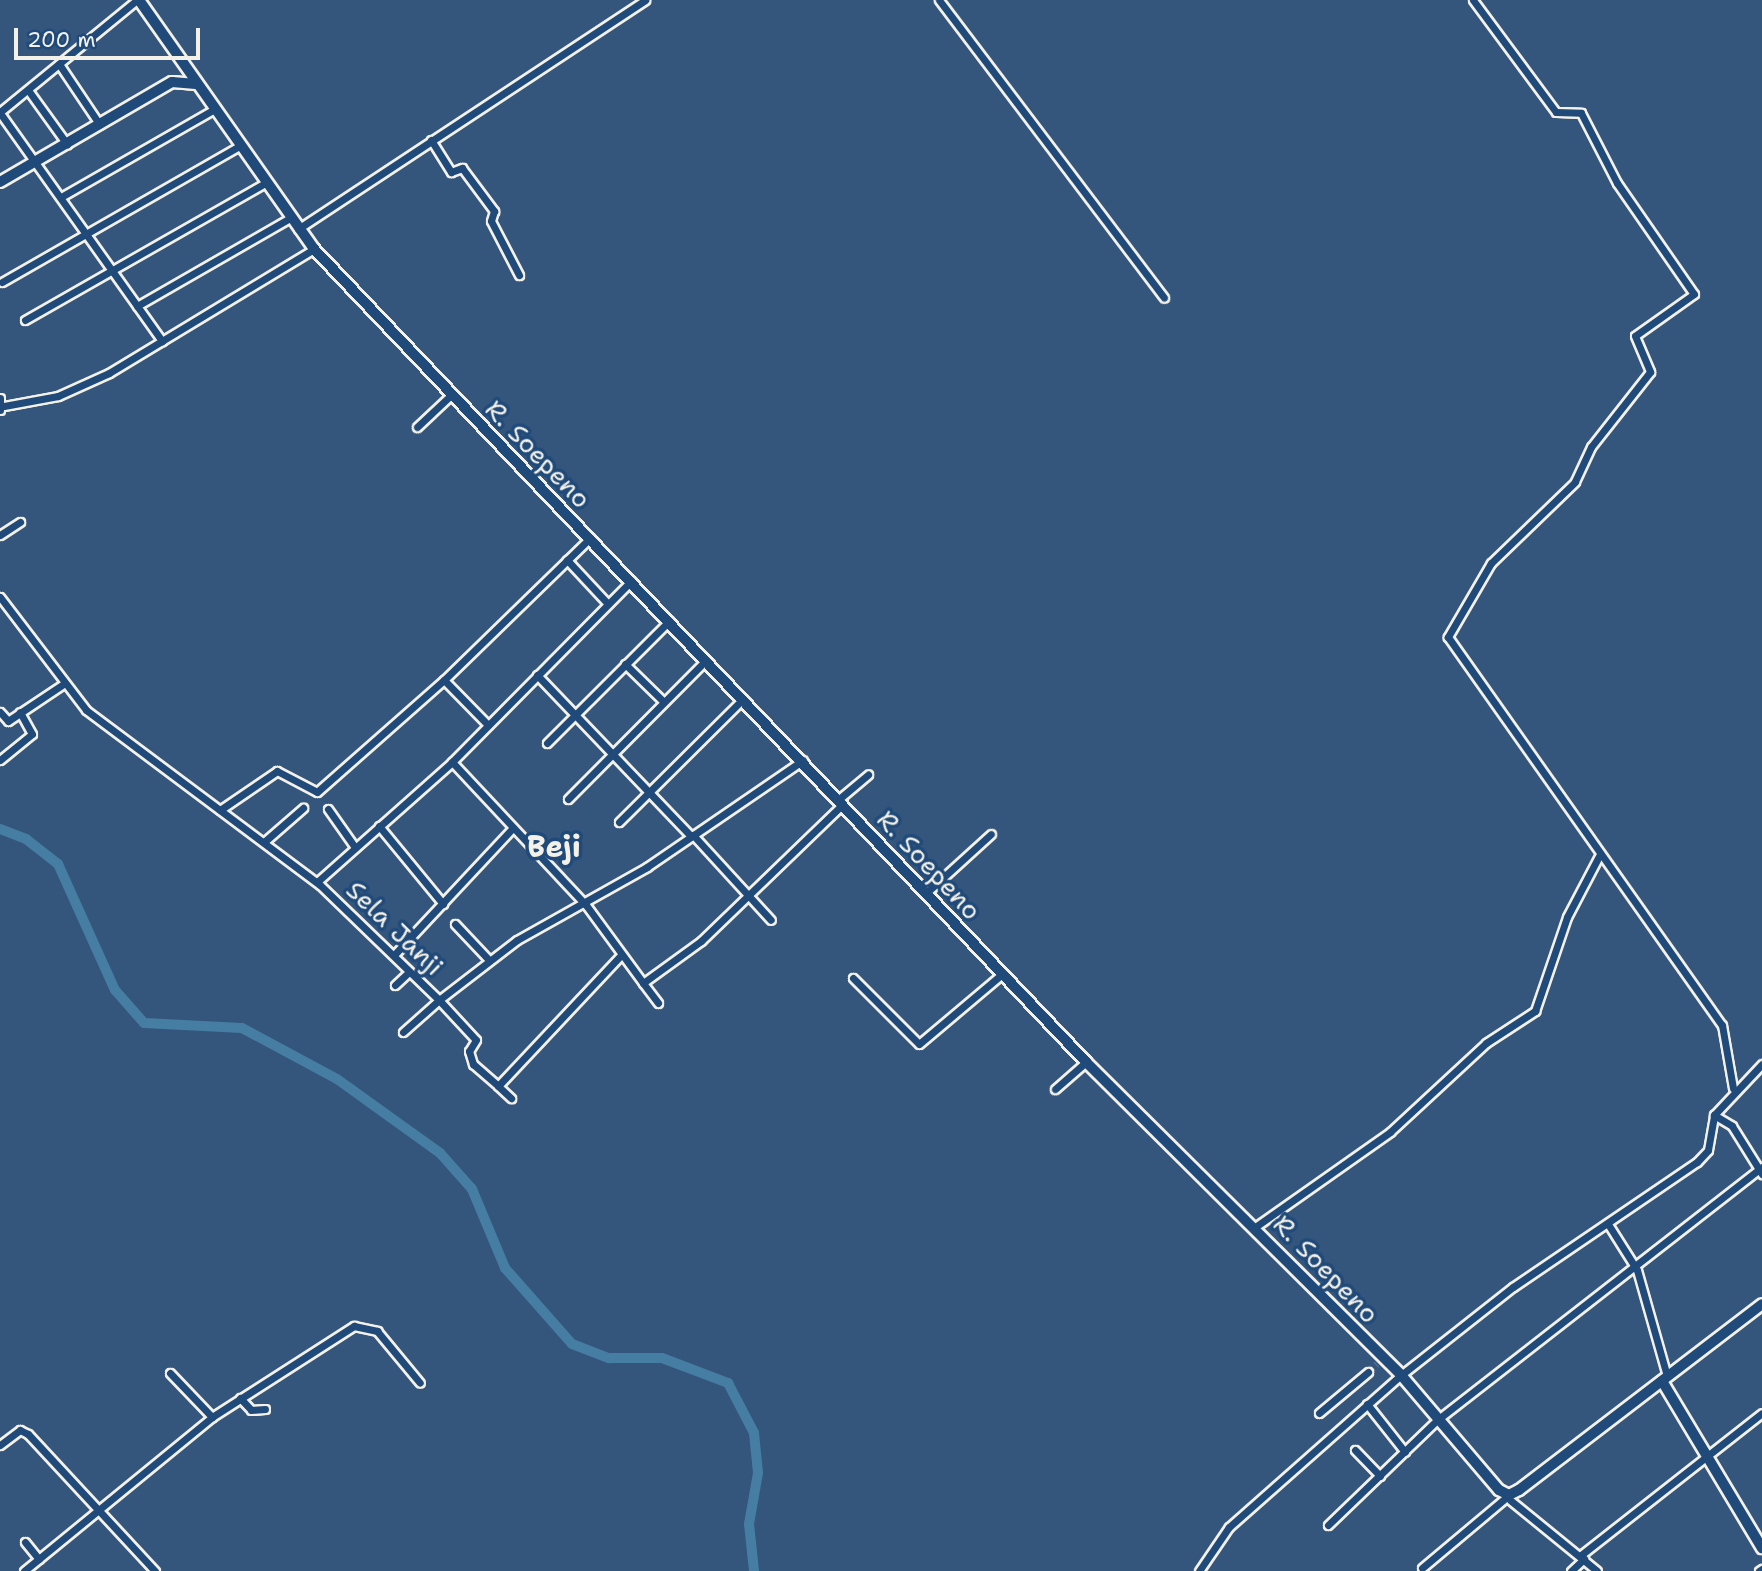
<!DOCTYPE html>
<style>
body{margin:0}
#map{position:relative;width:1762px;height:1571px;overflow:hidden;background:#34567d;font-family:"Shantell Sans",sans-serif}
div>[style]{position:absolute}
.river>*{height:10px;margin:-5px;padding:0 5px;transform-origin:5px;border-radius:5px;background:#467da2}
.street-tunnel>*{height:7px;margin-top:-3.5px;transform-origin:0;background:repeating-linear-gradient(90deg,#516d8d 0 7px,transparent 0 10.5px)}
.roads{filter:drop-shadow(2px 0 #f4f1e8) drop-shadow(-2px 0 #f4f1e8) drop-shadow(0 2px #f4f1e8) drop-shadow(0 -2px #f4f1e8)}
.street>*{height:7px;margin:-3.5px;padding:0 3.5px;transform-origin:3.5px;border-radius:3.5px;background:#1f4a7a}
.secondary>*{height:10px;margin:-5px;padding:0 5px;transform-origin:5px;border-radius:5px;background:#1f4a7a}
span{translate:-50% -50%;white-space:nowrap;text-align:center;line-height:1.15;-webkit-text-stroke:7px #1f4a7a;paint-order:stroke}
.street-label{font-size:26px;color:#f4f1e8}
.quarter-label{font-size:30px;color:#f4f1e8;font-weight:700}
.scale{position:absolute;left:14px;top:28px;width:186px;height:32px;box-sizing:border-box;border:4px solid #f4f1e8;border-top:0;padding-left:9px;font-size:21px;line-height:24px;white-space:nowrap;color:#f4f1e8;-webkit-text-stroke:5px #1f4a7a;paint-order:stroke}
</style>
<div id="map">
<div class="river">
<i style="left:0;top:829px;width:28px;rotate:21deg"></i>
<i style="left:26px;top:839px;width:41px;rotate:38deg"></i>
<i style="left:58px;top:864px;width:138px;rotate:65.7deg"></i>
<i style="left:115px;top:990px;width:44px;rotate:48.7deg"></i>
<i style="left:144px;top:1023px;width:98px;rotate:2.9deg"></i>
<i style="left:242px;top:1028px;width:108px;rotate:28.2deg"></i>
<i style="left:337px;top:1079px;width:127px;rotate:35.7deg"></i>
<i style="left:440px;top:1153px;width:48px;rotate:48.4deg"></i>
<i style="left:472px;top:1189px;width:86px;rotate:67.3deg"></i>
<i style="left:505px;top:1268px;width:101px;rotate:48.6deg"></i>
<i style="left:572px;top:1344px;width:40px;rotate:21deg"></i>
<i style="left:609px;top:1358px;width:53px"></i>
<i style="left:662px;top:1358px;width:71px;rotate:20.7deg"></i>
<i style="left:728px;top:1383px;width:56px;rotate:62.5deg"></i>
<i style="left:754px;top:1433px;width:40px;rotate:84.3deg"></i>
<i style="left:758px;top:1473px;width:52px;rotate:100deg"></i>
<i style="left:749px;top:1524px;width:47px;rotate:83.9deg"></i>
</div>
<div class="street-tunnel">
<i style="left:1368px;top:1372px;width:12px;rotate:-42deg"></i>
</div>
<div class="roads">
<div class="street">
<i style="left:939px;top:0;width:373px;rotate:52.9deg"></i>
<i style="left:1473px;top:0;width:139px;rotate:53.5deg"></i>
<i style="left:1556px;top:112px;width:25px;rotate:2deg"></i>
<i style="left:1581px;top:113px;width:79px;rotate:62.8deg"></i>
<i style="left:1617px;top:183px;width:135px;rotate:55.3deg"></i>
<i style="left:1694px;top:294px;width:72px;rotate:144.6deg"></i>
<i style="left:1635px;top:336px;width:39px;rotate:67deg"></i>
<i style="left:1650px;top:372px;width:95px;rotate:128.2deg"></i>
<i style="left:1591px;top:447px;width:38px;rotate:115deg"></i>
<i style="left:1575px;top:482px;width:117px;rotate:136deg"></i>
<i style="left:1491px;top:563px;width:86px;rotate:120.2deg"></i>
<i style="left:1448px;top:637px;width:475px;rotate:54.8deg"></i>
<i style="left:1722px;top:1025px;width:64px;rotate:80.1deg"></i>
<i style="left:59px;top:64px;width:73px;rotate:56.1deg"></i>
<i style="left:28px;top:90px;width:67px;rotate:54.2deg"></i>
<i style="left:0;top:112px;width:177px;rotate:-39.3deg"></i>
<i style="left:0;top:113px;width:280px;rotate:54.6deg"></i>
<i style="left:431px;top:140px;width:38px;rotate:58deg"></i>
<i style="left:451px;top:172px;width:12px;rotate:-20deg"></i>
<i style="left:462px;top:168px;width:54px;rotate:53.3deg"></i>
<i style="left:494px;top:211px;width:10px;rotate:107deg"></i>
<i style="left:491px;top:221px;width:61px;rotate:62.6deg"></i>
<i style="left:61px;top:197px;width:175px;rotate:-29.8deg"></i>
<i style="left:298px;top:229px;width:416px;rotate:-33.4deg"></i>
<i style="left:2px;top:282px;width:272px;rotate:-29.8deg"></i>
<i style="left:137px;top:306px;width:174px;rotate:-29.9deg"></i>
<i style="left:25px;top:320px;width:274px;rotate:-29.7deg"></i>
<i style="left:0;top:398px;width:12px;rotate:90deg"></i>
<i style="left:4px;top:406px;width:55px;rotate:-10.5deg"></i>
<i style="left:58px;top:396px;width:56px;rotate:-24.3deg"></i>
<i style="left:109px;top:373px;width:240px;rotate:-31.2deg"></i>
<i style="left:417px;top:427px;width:48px;rotate:-43.3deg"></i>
<i style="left:0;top:535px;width:24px;rotate:-33deg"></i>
<i style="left:567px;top:560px;width:60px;rotate:47deg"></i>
<i style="left:0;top:597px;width:142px;rotate:52.7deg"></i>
<i style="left:86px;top:710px;width:292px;rotate:36.8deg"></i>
<i style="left:320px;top:885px;width:165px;rotate:44deg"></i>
<i style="left:439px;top:1000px;width:98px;rotate:-37.6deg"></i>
<i style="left:517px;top:940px;width:149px;rotate:-29.3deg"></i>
<i style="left:647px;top:867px;width:189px;rotate:-34.4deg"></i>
<i style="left:625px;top:664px;width:54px;rotate:44.3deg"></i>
<i style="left:537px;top:675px;width:223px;rotate:46.3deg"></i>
<i style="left:444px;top:680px;width:63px;rotate:45.6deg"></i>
<i style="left:0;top:712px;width:12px;rotate:48deg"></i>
<i style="left:8px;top:721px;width:65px;rotate:-33.7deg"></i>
<i style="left:547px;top:743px;width:173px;rotate:-45deg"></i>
<i style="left:0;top:760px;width:41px;rotate:-39.1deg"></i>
<i style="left:32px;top:734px;width:25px;rotate:-119deg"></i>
<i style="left:452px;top:762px;width:196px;rotate:46.9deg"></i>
<i style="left:586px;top:905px;width:97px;rotate:53.8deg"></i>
<i style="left:643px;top:983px;width:72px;rotate:-35.9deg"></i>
<i style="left:701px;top:941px;width:197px;rotate:-44deg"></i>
<i style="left:568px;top:799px;width:196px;rotate:-45.2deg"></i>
<i style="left:839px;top:799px;width:38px;rotate:-40deg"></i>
<i style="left:328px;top:809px;width:45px;rotate:54.9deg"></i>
<i style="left:220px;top:810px;width:69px;rotate:-34.4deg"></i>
<i style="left:277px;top:771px;width:45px;rotate:27.7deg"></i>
<i style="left:317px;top:792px;width:169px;rotate:-41.4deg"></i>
<i style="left:444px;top:680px;width:204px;rotate:-44.2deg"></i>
<i style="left:619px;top:822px;width:175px;rotate:-44.8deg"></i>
<i style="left:379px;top:826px;width:101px;rotate:50.6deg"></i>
<i style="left:693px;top:835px;width:115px;rotate:47.5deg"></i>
<i style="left:264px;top:842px;width:52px;rotate:-41.1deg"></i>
<i style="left:317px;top:882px;width:181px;rotate:-41.6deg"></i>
<i style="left:452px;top:762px;width:255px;rotate:-45.3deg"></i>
<i style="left:925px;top:894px;width:89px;rotate:-42.3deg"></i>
<i style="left:455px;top:924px;width:50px;rotate:46.6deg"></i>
<i style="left:394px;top:955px;width:174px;rotate:-46.9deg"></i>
<i style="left:853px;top:978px;width:93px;rotate:45deg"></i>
<i style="left:919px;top:1044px;width:109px;rotate:-40.1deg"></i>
<i style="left:643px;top:983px;width:25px;rotate:53deg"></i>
<i style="left:395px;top:985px;width:19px;rotate:-43deg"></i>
<i style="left:403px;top:1032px;width:48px;rotate:-41.6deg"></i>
<i style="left:439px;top:1000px;width:54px;rotate:47.2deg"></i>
<i style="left:476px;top:1040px;width:13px;rotate:122deg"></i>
<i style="left:469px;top:1051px;width:14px;rotate:73deg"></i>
<i style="left:473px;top:1064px;width:33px;rotate:41deg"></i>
<i style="left:498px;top:1086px;width:180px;rotate:-46.8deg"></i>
<i style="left:498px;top:1086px;width:18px;rotate:43deg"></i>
<i style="left:1055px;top:1089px;width:41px;rotate:-41.1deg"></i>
<i style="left:1714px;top:1115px;width:21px;rotate:31deg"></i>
<i style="left:1732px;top:1126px;width:57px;rotate:58deg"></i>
<i style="left:1608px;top:1224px;width:54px;rotate:57.8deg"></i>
<i style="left:1637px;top:1270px;width:110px;rotate:74.2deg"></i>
<i style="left:1255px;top:1227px;width:165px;rotate:-35.1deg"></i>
<i style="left:1390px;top:1132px;width:131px;rotate:-42.8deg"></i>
<i style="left:1486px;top:1043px;width:59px;rotate:-33.1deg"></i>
<i style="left:1535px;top:1011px;width:99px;rotate:-71.2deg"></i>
<i style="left:1567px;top:917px;width:69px;rotate:-62.3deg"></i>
<i style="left:170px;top:1373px;width:61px;rotate:46.3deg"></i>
<i style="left:240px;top:1398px;width:16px;rotate:47deg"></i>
<i style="left:251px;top:1410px;width:14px;rotate:-4deg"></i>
<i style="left:1367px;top:1404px;width:61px;rotate:51.6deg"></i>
<i style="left:1319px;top:1413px;width:64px;rotate:-39.9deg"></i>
<i style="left:0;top:1445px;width:25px;rotate:-37deg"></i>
<i style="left:20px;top:1430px;width:9px;rotate:27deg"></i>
<i style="left:28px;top:1434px;width:187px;rotate:47.2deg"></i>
<i style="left:1355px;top:1450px;width:36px;rotate:46deg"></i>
<i style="left:1510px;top:1500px;width:112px;rotate:39.2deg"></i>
<i style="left:1328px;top:1525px;width:151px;rotate:-43.9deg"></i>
<i style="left:1437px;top:1420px;width:412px;rotate:-37.9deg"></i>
<i style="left:25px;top:1542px;width:22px;rotate:51deg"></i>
<i style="left:1581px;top:1555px;width:230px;rotate:-38.1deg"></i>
<i style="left:1422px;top:1568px;width:114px;rotate:-40deg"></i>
<i style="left:24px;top:1571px;width:243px;rotate:-39.3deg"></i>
<i style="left:212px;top:1417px;width:169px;rotate:-32.7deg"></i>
<i style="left:354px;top:1326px;width:24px;rotate:12deg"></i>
<i style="left:377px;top:1331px;width:67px;rotate:50.4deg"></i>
<i style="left:1199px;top:1571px;width:53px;rotate:-55.7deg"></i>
<i style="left:1229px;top:1527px;width:230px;rotate:-41.5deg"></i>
<i style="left:1401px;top:1375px;width:142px;rotate:-38.2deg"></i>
<i style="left:1513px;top:1287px;width:222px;rotate:-34.2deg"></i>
<i style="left:1697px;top:1162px;width:16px;rotate:-47deg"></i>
<i style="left:1708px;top:1150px;width:36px;rotate:-80deg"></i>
<i style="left:1714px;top:1115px;width:70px;rotate:-46.7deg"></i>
<i style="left:1571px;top:1571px;width:18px;rotate:-43deg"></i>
<i style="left:1759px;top:1571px;width:4px;rotate:-34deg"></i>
</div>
<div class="secondary">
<i style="left:139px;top:0;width:304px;rotate:54.9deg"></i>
<i style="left:314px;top:249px;width:1121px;rotate:46.48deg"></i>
<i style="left:1086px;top:1062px;width:444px;rotate:44.8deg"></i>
<i style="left:1401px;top:1375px;width:151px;rotate:49.6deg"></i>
<i style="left:1499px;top:1490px;width:11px;rotate:27deg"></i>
<i style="left:1509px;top:1495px;width:11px;rotate:-27deg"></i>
<i style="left:1519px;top:1490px;width:306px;rotate:-37.4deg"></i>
<i style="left:0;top:182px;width:199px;rotate:-30.2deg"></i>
<i style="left:172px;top:82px;width:24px;rotate:5deg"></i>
<i style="left:1662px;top:1381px;width:195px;rotate:59.1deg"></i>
</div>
</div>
<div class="street-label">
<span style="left:538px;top:454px;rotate:46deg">R. Soepeno</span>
<span style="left:929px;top:865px;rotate:47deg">R. Soepeno</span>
<span style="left:395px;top:928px;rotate:44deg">Sela Janji</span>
<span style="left:1326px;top:1269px;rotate:46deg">R. Soepeno</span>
</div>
<div class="quarter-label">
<span style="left:554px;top:847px">Beji</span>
</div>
<div class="scale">200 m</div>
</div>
